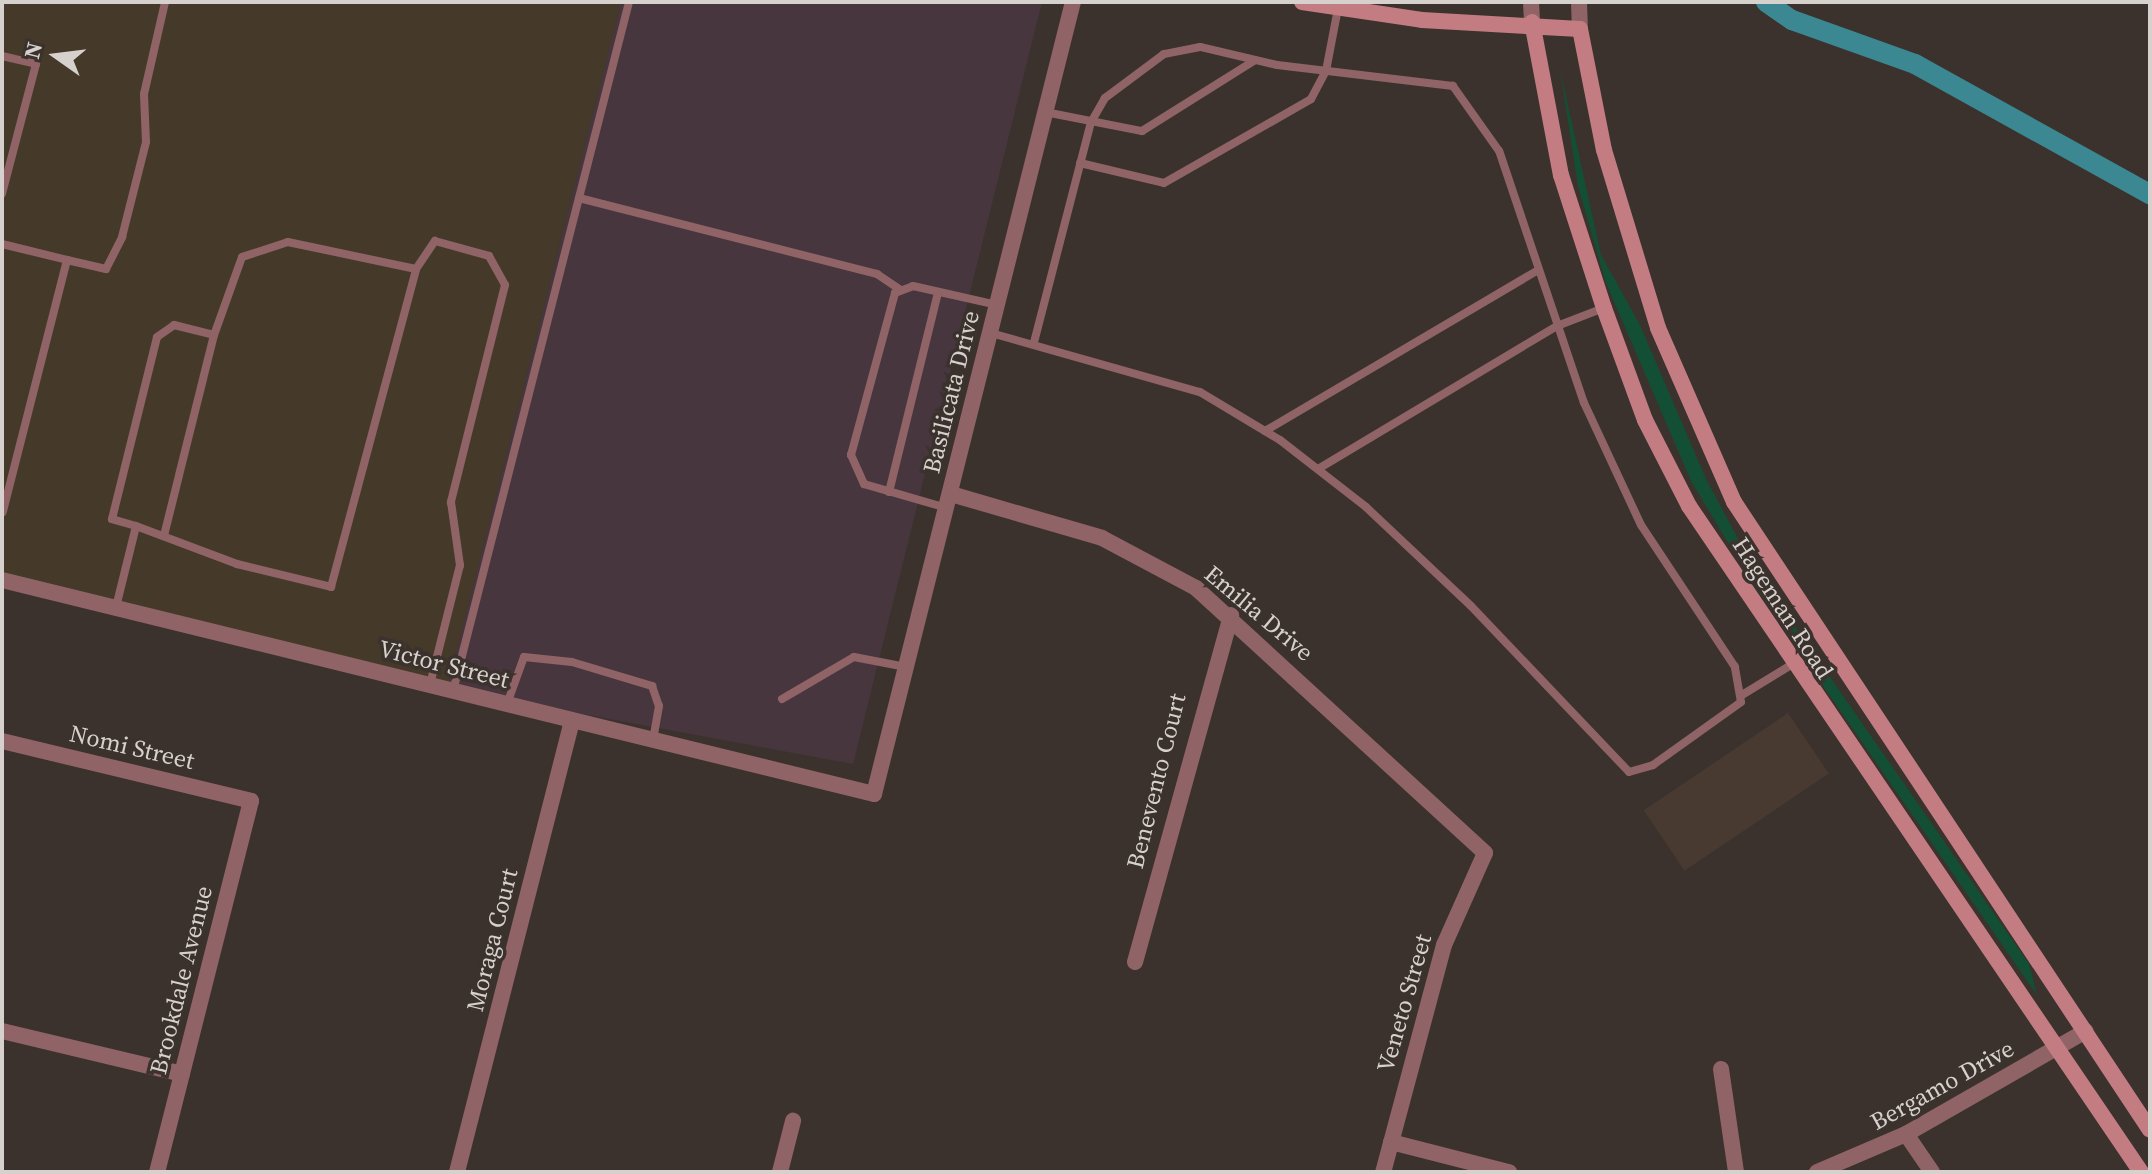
<!DOCTYPE html>
<style>
body{margin:0}
#map{position:relative;width:2152px;height:1174px;overflow:hidden;background:#3b322d;font-family:"Source Serif 4",serif}
div>[style]{position:absolute}
.commercial>*{inset:0;background:#453a2a}
.built>*{inset:0;background:#483a31;transform-origin:0 0}
.education>*{inset:0;background:#48363e}
.green>*{inset:0;background:#134f34}
.canal>*{height:20px;margin:-10px;padding:0 10px;transform-origin:10px;border-radius:10px;background:#3b8893}
.service>*{height:8px;margin:-4px;padding:0 4px;transform-origin:4px;border-radius:4px;background:#906466}
.minor>*{height:16px;margin:-8px;padding:0 8px;transform-origin:8px;border-radius:8px;background:#906466}
.tertiary>*{height:16px;margin:-8px;padding:0 8px;transform-origin:8px;border-radius:8px;background:#906466}
.secondary>*{height:16px;margin:-8px;padding:0 8px;transform-origin:8px;border-radius:8px;background:#c37d82}
span{translate:-50% -50%;white-space:nowrap;text-align:center;line-height:1.15;-webkit-text-stroke:7px #3b322d;paint-order:stroke}
.street-label{font-size:24px;color:#d7d1ce}
.frame{position:absolute;inset:0;border:4px solid #d7d1ce;pointer-events:none}
.north{position:absolute;left:16px;top:16px;width:80px;height:80px;-webkit-text-stroke:6px #3b322d;paint-order:stroke;rotate:284deg;font-size:22px;font-weight:700;line-height:32px;text-align:center;color:#d7d1ce}
.north::after{content:'';display:block;margin:auto;width:28px;height:36px;background:#d7d1ce;clip-path:polygon(50% 0,100% 100%,50% 72%,0 100%)}
</style>
<div id="map">
<div class="commercial">
<i style="clip-path:polygon(2px 2px,621px 2px,447px 689px,2px 572px)"></i>
</div>
<div class="built">
<i style="left:1788px;top:713px;width:73px;height:174px;rotate:56deg"></i>
</div>
<div class="education">
<i style="clip-path:polygon(621px 2px,1042px 2px,853px 764px,447px 689px)"></i>
</div>
<div class="green">
<i style="clip-path:polygon(1560px 69px,1601px 255px,1640px 325px,1706px 479px,1751px 563px,2029px 964px,2037px 995px,1756px 589px,1691px 481px,1606px 283px,1578px 186px)"></i>
</div>
<div class="canal">
<i style="left:1766px;top:2px;width:32px;rotate:35deg"></i>
<i style="left:1792px;top:20px;width:131px;rotate:19.7deg"></i>
<i style="left:1915px;top:64px;width:269px;rotate:29deg"></i>
</div>
<div class="service">
<i style="left:2px;top:56px;width:35px;rotate:13deg"></i>
<i style="left:36px;top:64px;width:134px;rotate:104.7deg"></i>
<i style="left:1045px;top:112px;width:99px;rotate:11.1deg"></i>
<i style="left:1142px;top:131px;width:133px;rotate:-32.1deg"></i>
<i style="left:1080px;top:163px;width:86px;rotate:13.4deg"></i>
<i style="left:1164px;top:183px;width:169px;rotate:-29.7deg"></i>
<i style="left:1311px;top:99px;width:32px;rotate:-62deg"></i>
<i style="left:1326px;top:71px;width:64px;rotate:-79.2deg"></i>
<i style="left:579px;top:198px;width:308px;rotate:14.3deg"></i>
<i style="left:877px;top:274px;width:27px;rotate:34deg"></i>
<i style="left:2px;top:244px;width:67px;rotate:13.8deg"></i>
<i style="left:67px;top:260px;width:260px;rotate:104.3deg"></i>
<i style="left:67px;top:260px;width:40px;rotate:13deg"></i>
<i style="left:106px;top:269px;width:36px;rotate:-63deg"></i>
<i style="left:122px;top:237px;width:98px;rotate:-75.8deg"></i>
<i style="left:146px;top:142px;width:48px;rotate:-92.4deg"></i>
<i style="left:144px;top:94px;width:94px;rotate:-77.1deg"></i>
<i style="left:416px;top:269px;width:34px;rotate:-56deg"></i>
<i style="left:435px;top:241px;width:56px;rotate:15.5deg"></i>
<i style="left:489px;top:256px;width:33px;rotate:61deg"></i>
<i style="left:505px;top:285px;width:224px;rotate:104deg"></i>
<i style="left:451px;top:502px;width:64px;rotate:81.9deg"></i>
<i style="left:460px;top:565px;width:123px;rotate:104.1deg"></i>
<i style="left:991px;top:333px;width:217px;rotate:15.8deg"></i>
<i style="left:1200px;top:392px;width:93px;rotate:31deg"></i>
<i style="left:1280px;top:440px;width:109px;rotate:37.9deg"></i>
<i style="left:1366px;top:507px;width:144px;rotate:43.3deg"></i>
<i style="left:1471px;top:606px;width:229px;rotate:46.4deg"></i>
<i style="left:1629px;top:772px;width:25px;rotate:-16deg"></i>
<i style="left:1653px;top:765px;width:108px;rotate:-35.6deg"></i>
<i style="left:1741px;top:702px;width:36px;rotate:-100deg"></i>
<i style="left:1735px;top:667px;width:170px;rotate:-123.5deg"></i>
<i style="left:1641px;top:525px;width:135px;rotate:-115deg"></i>
<i style="left:1584px;top:403px;width:266px;rotate:-108.6deg"></i>
<i style="left:1499px;top:151px;width:80px;rotate:-125.3deg"></i>
<i style="left:1453px;top:86px;width:177px;rotate:-173.2deg"></i>
<i style="left:1277px;top:65px;width:79px;rotate:-166.8deg"></i>
<i style="left:1200px;top:47px;width:37px;rotate:169deg"></i>
<i style="left:1164px;top:54px;width:74px;rotate:143.3deg"></i>
<i style="left:1105px;top:98px;width:28px;rotate:120deg"></i>
<i style="left:1091px;top:122px;width:228px;rotate:104.5deg"></i>
<i style="left:1265px;top:431px;width:316px;rotate:-30.5deg"></i>
<i style="left:1318px;top:469px;width:279px;rotate:-30.9deg"></i>
<i style="left:1557px;top:326px;width:50px;rotate:-21deg"></i>
<i style="left:889px;top:492px;width:206px;rotate:-76.2deg"></i>
<i style="left:947px;top:508px;width:86px;rotate:-163.9deg"></i>
<i style="left:864px;top:484px;width:32px;rotate:-114deg"></i>
<i style="left:851px;top:455px;width:168px;rotate:-74.8deg"></i>
<i style="left:895px;top:293px;width:19px;rotate:-21deg"></i>
<i style="left:913px;top:286px;width:86px;rotate:12.7deg"></i>
<i style="left:136px;top:526px;width:25px;rotate:-164deg"></i>
<i style="left:112px;top:519px;width:187px;rotate:-76.1deg"></i>
<i style="left:157px;top:337px;width:21px;rotate:-35deg"></i>
<i style="left:174px;top:325px;width:41px;rotate:14deg"></i>
<i style="left:214px;top:335px;width:207px;rotate:104deg"></i>
<i style="left:116px;top:607px;width:83px;rotate:-76.1deg"></i>
<i style="left:136px;top:526px;width:108px;rotate:20.6deg"></i>
<i style="left:237px;top:564px;width:97px;rotate:13.7deg"></i>
<i style="left:331px;top:587px;width:329px;rotate:-75deg"></i>
<i style="left:416px;top:269px;width:131px;rotate:-168.1deg"></i>
<i style="left:288px;top:242px;width:48px;rotate:161.9deg"></i>
<i style="left:242px;top:257px;width:83px;rotate:109.7deg"></i>
<i style="left:453px;top:691px;width:711px;rotate:-75.67deg"></i>
<i style="left:1742px;top:695px;width:57px;rotate:-31.5deg"></i>
<i style="left:782px;top:699px;width:83px;rotate:-30.3deg"></i>
<i style="left:854px;top:657px;width:53px;rotate:10.9deg"></i>
<i style="left:507px;top:704px;width:50px;rotate:-70.1deg"></i>
<i style="left:524px;top:657px;width:48px;rotate:5.9deg"></i>
<i style="left:572px;top:662px;width:84px;rotate:16.7deg"></i>
<i style="left:652px;top:686px;width:21px;rotate:71deg"></i>
<i style="left:659px;top:706px;width:34px;rotate:100deg"></i>
</div>
<div class="minor">
<i style="left:1531px;top:2px;width:20px;rotate:87deg"></i>
<i style="left:1579px;top:2px;width:27px;rotate:88deg"></i>
<i style="left:951px;top:494px;width:157px;rotate:16.2deg"></i>
<i style="left:1102px;top:538px;width:106px;rotate:28deg"></i>
<i style="left:1196px;top:588px;width:392px;rotate:42.5deg"></i>
<i style="left:1485px;top:853px;width:101px;rotate:114deg"></i>
<i style="left:1444px;top:945px;width:235px;rotate:105deg"></i>
<i style="left:2px;top:580px;width:898px;rotate:13.79deg"></i>
<i style="left:2px;top:741px;width:256px;rotate:13.5deg"></i>
<i style="left:251px;top:801px;width:383px;rotate:104.2deg"></i>
<i style="left:1135px;top:962px;width:360px;rotate:-74.5deg"></i>
<i style="left:2px;top:1031px;width:185px;rotate:13.4deg"></i>
<i style="left:1721px;top:1069px;width:104px;rotate:81.7deg"></i>
<i style="left:1906px;top:1134px;width:46px;rotate:55.6deg"></i>
<i style="left:1391px;top:1142px;width:122px;rotate:14.3deg"></i>
<i style="left:457px;top:1172px;width:466px;rotate:-75.7deg"></i>
<i style="left:780px;top:1172px;width:53px;rotate:-75.7deg"></i>
<i style="left:1817px;top:1172px;width:97px;rotate:-23.1deg"></i>
<i style="left:1906px;top:1134px;width:207px;rotate:-29.8deg"></i>
</div>
<div class="tertiary">
<i style="left:874px;top:794px;width:817px;rotate:-75.9deg"></i>
</div>
<div class="secondary">
<i style="left:1302px;top:2px;width:121px;rotate:8.5deg"></i>
<i style="left:1422px;top:20px;width:158px;rotate:3.3deg"></i>
<i style="left:1580px;top:29px;width:123px;rotate:78.8deg"></i>
<i style="left:1604px;top:150px;width:186px;rotate:73.1deg"></i>
<i style="left:1658px;top:328px;width:190px;rotate:66.4deg"></i>
<i style="left:1734px;top:502px;width:753px;rotate:56.48deg"></i>
<i style="left:1532px;top:22px;width:156px;rotate:79.3deg"></i>
<i style="left:1561px;top:175px;width:140px;rotate:72.1deg"></i>
<i style="left:1604px;top:308px;width:119px;rotate:69.9deg"></i>
<i style="left:1645px;top:420px;width:97px;rotate:62.9deg"></i>
<i style="left:1689px;top:506px;width:805px;rotate:55.84deg"></i>
</div>
<div class="street-label">
<span style="left:951px;top:392px;rotate:-76deg">Basilicata Drive</span>
<span style="left:1783px;top:608px;rotate:57deg">Hageman Road</span>
<span style="left:1259px;top:613px;rotate:40deg">Emilia Drive</span>
<span style="left:444px;top:664px;rotate:14deg">Victor Street</span>
<span style="left:132px;top:747px;rotate:13deg">Nomi Street</span>
<span style="left:1156px;top:781px;rotate:-76deg">Benevento Court</span>
<span style="left:492px;top:940px;rotate:-76deg">Moraga Court</span>
<span style="left:181px;top:980px;rotate:-76deg">Brookdale Avenue</span>
<span style="left:1404px;top:1003px;rotate:-74deg">Veneto Street</span>
<span style="left:1942px;top:1085px;rotate:-29deg">Bergamo Drive</span>
</div>
<div class="frame"></div>
<div class="north">N</div>
</div>
